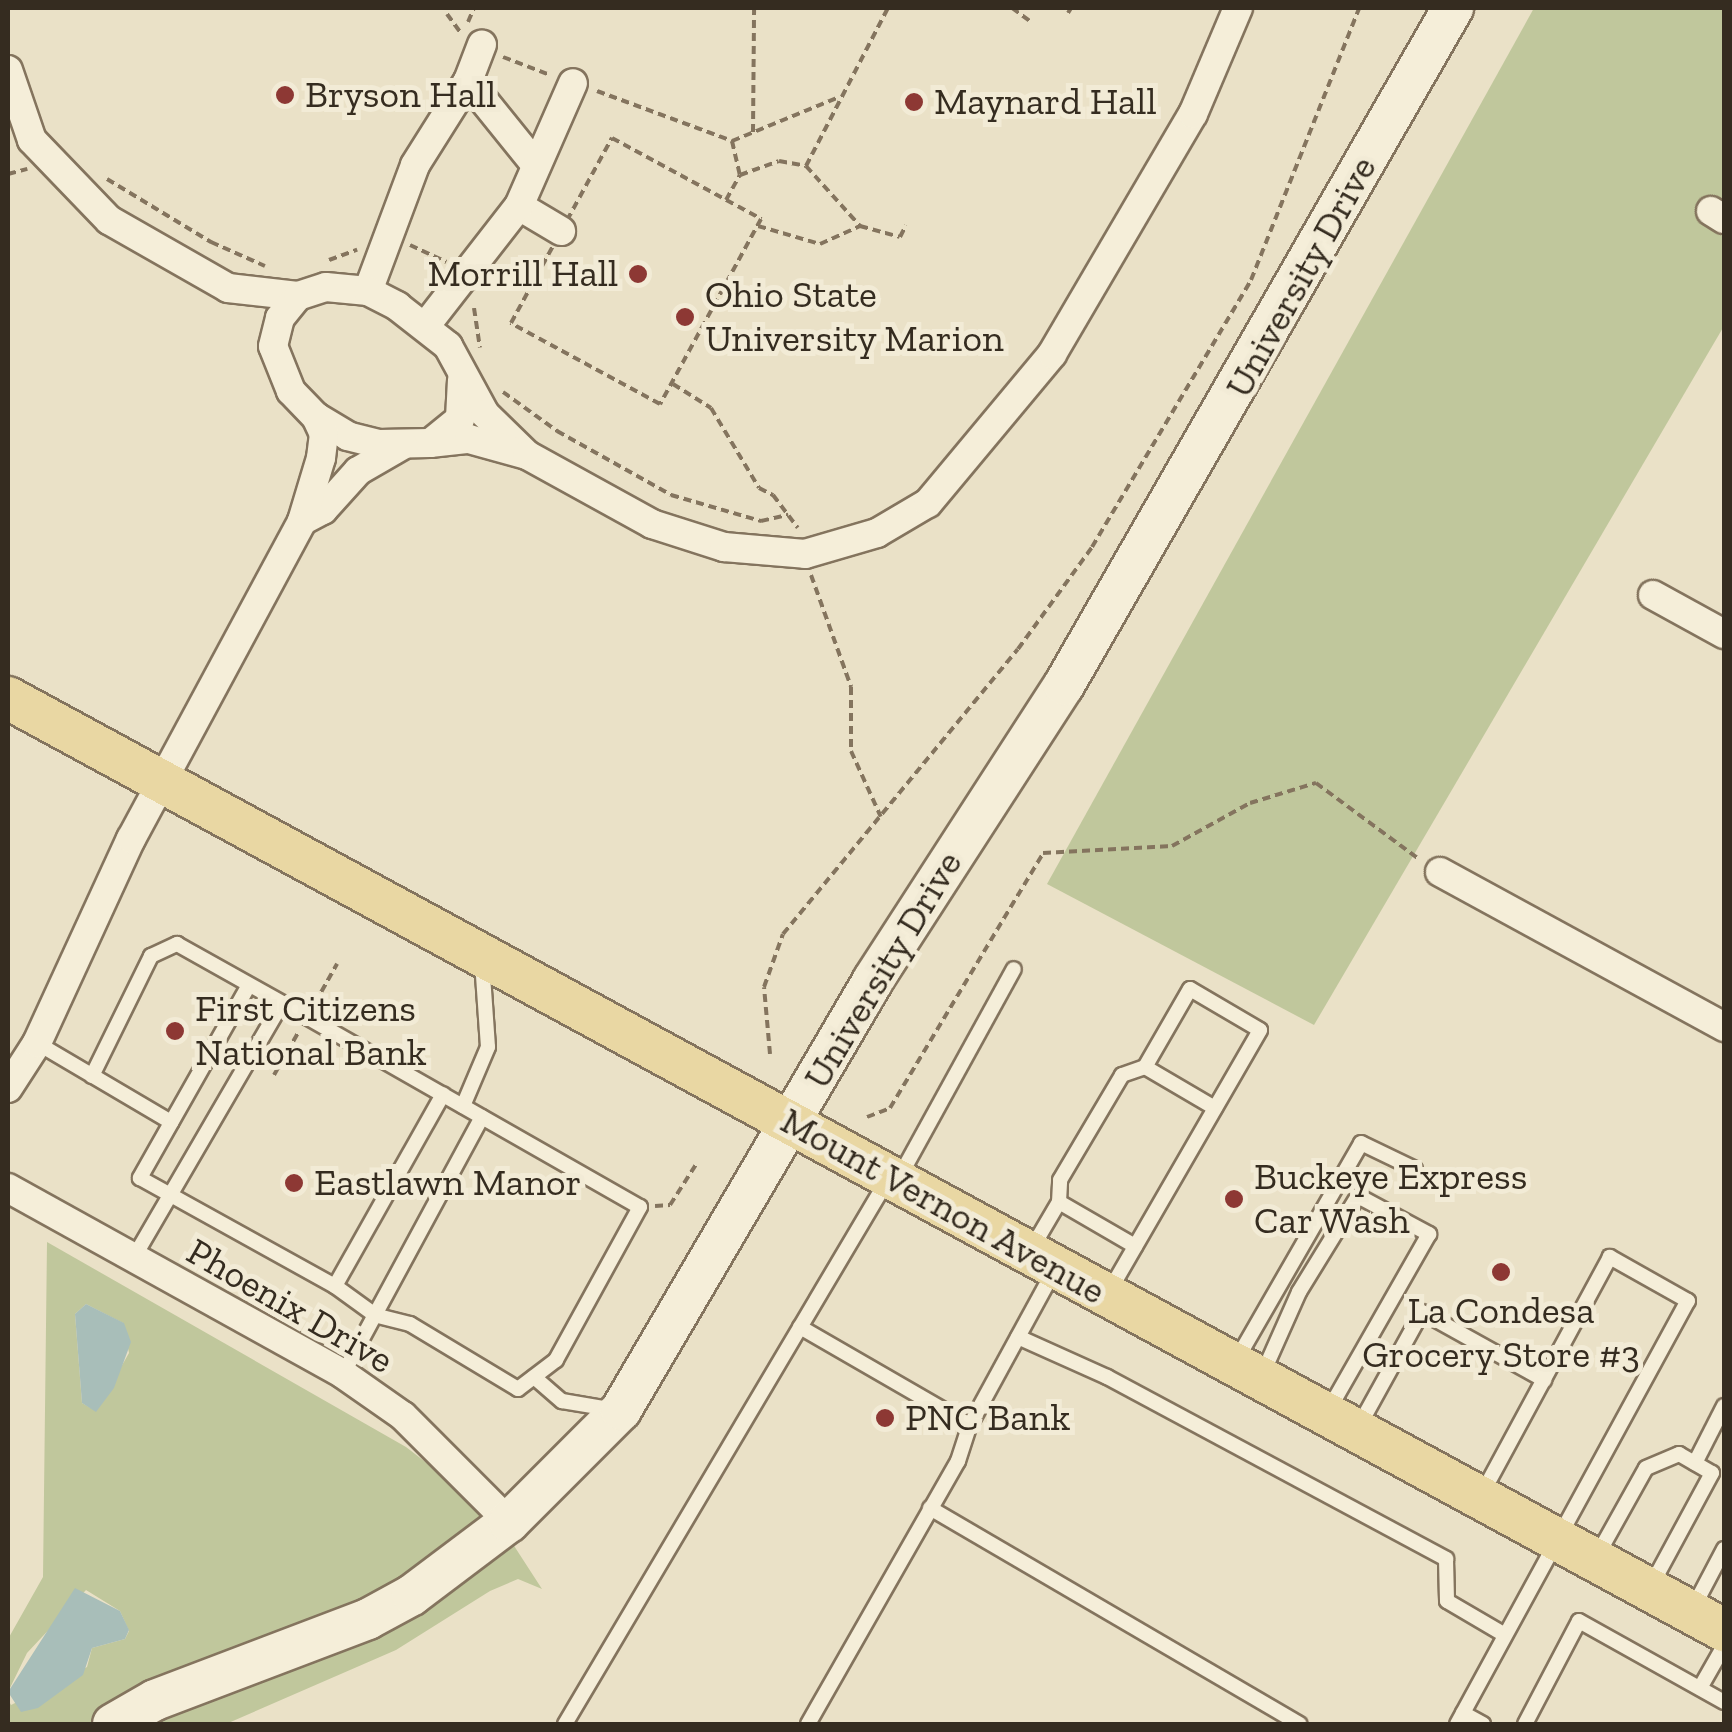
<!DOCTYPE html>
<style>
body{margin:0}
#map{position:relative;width:1732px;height:1732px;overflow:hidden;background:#eae1c7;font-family:"Zilla Slab",serif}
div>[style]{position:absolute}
.green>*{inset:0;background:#c0c79c}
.water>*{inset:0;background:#a8beb9}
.path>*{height:4px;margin-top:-2px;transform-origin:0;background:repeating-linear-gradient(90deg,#84745e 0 8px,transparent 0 13px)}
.roads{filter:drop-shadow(2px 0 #84745e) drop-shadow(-2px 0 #84745e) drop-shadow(0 2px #84745e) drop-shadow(0 -2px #84745e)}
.lane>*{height:14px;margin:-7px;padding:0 7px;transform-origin:7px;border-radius:7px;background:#f5eed9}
.street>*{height:28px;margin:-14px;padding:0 14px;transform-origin:14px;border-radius:14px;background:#f5eed9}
.secondary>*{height:40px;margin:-20px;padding:0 20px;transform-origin:20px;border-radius:20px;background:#f5eed9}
.primary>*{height:42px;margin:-21px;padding:0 21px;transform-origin:21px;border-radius:21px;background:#e9d7a3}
.dots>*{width:28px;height:28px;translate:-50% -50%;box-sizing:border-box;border:5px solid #f2ebd6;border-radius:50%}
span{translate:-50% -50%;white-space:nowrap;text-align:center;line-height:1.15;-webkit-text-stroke:10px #f2ebd6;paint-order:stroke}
.poi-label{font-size:38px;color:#352c20}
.left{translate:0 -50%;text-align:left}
.right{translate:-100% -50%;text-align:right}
.street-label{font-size:38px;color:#352c20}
.frame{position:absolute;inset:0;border:10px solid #352c20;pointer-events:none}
</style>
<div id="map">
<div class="green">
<i style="clip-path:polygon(1534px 8px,1724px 8px,1724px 326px,1314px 1025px,1047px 884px)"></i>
<i style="clip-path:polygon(evenodd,47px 1242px,406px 1447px,494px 1515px,542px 1589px,518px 1579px,490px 1591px,396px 1650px,226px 1724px,8px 1724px,8px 1699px,11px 1705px,87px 1667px,92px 1648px,125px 1639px,129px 1631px,120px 1611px,86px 1590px,27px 1653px,8px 1692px,8px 1639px,43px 1577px,47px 1242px,86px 1304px,123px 1323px,129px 1353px,96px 1411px,82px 1403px,75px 1314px,86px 1304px)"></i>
</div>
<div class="water">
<i style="clip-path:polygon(86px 1304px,124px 1323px,131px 1342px,114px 1388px,96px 1412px,82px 1403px,75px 1314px)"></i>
<i style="clip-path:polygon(75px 1588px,120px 1611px,129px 1630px,125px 1639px,92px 1648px,83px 1675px,38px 1708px,21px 1712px,8px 1692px)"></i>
</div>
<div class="path">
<i style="left:1012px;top:8px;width:24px;rotate:36deg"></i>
<i style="left:1068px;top:13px;width:6px;rotate:-59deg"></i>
<i style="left:447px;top:14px;width:22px;rotate:54deg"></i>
<i style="left:468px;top:22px;width:15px;rotate:-67deg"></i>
<i style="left:503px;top:57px;width:50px;rotate:21deg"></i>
<i style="left:597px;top:91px;width:144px;rotate:20.3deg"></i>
<i style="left:732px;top:141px;width:35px;rotate:77deg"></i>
<i style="left:753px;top:132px;width:124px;rotate:-89.5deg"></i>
<i style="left:612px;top:138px;width:170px;rotate:28.5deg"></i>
<i style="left:761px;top:219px;width:211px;rotate:118.6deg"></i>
<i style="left:660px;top:404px;width:170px;rotate:-151.5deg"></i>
<i style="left:511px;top:323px;width:211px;rotate:-61.4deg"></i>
<i style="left:732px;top:141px;width:113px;rotate:-22.3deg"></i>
<i style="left:806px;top:166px;width:178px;rotate:-62.6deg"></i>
<i style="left:8px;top:174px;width:20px;rotate:-15deg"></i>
<i style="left:107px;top:179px;width:122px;rotate:31.2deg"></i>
<i style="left:211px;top:242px;width:59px;rotate:24deg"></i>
<i style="left:726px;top:200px;width:29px;rotate:-61deg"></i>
<i style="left:740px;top:175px;width:41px;rotate:-19.7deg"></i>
<i style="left:779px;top:161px;width:27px;rotate:10deg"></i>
<i style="left:806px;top:166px;width:81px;rotate:48deg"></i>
<i style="left:860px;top:226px;width:41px;rotate:15.4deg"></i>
<i style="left:900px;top:237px;width:13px;rotate:-63deg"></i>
<i style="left:758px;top:226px;width:65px;rotate:16.2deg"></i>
<i style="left:820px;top:244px;width:44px;rotate:-24.2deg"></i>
<i style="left:410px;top:245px;width:40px;rotate:25deg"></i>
<i style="left:329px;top:260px;width:30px;rotate:-20deg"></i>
<i style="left:474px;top:308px;width:40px;rotate:81.5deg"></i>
<i style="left:673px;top:384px;width:45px;rotate:32.3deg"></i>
<i style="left:711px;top:408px;width:93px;rotate:59deg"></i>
<i style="left:759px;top:488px;width:16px;rotate:27deg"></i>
<i style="left:773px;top:495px;width:41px;rotate:52.9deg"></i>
<i style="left:503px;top:392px;width:67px;rotate:35.8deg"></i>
<i style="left:557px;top:431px;width:131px;rotate:29.3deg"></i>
<i style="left:671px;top:495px;width:94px;rotate:16.1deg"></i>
<i style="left:761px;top:521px;width:28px;rotate:-13deg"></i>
<i style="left:811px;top:575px;width:119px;rotate:70.3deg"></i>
<i style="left:851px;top:687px;width:64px;rotate:90deg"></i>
<i style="left:851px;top:751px;width:72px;rotate:65.6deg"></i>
<i style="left:315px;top:1003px;width:45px;rotate:-60.6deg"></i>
<i style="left:770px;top:1054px;width:67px;rotate:-95.1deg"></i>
<i style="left:764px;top:987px;width:56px;rotate:-70.3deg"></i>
<i style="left:783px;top:934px;width:369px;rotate:-50.5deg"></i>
<i style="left:1018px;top:649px;width:126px;rotate:-54deg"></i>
<i style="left:1092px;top:547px;width:311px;rotate:-59.2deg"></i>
<i style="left:1251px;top:280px;width:293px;rotate:-68.3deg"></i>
<i style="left:274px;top:1075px;width:48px;rotate:-60.3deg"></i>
<i style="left:867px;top:1117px;width:25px;rotate:-21deg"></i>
<i style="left:890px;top:1108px;width:297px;rotate:-59deg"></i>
<i style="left:1043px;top:853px;width:129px;rotate:-3.1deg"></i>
<i style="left:1172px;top:846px;width:89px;rotate:-28.9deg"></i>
<i style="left:1250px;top:803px;width:69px;rotate:-16.9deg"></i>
<i style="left:1316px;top:783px;width:129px;rotate:36.5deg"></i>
<i style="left:655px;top:1206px;width:15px;rotate:-4deg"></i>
<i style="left:670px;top:1205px;width:50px;rotate:-57.3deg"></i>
</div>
<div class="roads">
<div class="lane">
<i style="left:249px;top:985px;width:222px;rotate:119.5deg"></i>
<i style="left:140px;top:1178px;width:223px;rotate:29deg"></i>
<i style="left:335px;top:1286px;width:220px;rotate:-60.6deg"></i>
<i style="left:37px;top:1043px;width:156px;rotate:30.5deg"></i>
<i style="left:92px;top:1076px;width:134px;rotate:-63.8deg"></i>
<i style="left:151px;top:956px;width:29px;rotate:-25deg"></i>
<i style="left:177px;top:944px;width:120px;rotate:29.3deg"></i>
<i style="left:463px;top:1106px;width:64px;rotate:-67deg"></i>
<i style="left:488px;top:1047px;width:85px;rotate:-94deg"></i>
<i style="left:900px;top:1176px;width:236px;rotate:-61.2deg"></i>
<i style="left:1059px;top:1202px;width:88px;rotate:30.1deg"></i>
<i style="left:1032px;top:1248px;width:53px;rotate:-59.6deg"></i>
<i style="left:1059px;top:1202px;width:22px;rotate:-87deg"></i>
<i style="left:1060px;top:1180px;width:122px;rotate:-59.4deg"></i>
<i style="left:1122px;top:1075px;width:24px;rotate:-19deg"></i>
<i style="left:1145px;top:1067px;width:81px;rotate:30.4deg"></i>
<i style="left:133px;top:1259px;width:296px;rotate:-59.8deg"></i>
<i style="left:282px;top:1003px;width:412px;rotate:29.7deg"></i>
<i style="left:640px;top:1207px;width:175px;rotate:118.8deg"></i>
<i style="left:556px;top:1360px;width:48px;rotate:142.7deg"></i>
<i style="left:518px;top:1389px;width:126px;rotate:-149deg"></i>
<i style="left:410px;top:1324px;width:36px;rotate:-166deg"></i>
<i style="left:375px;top:1315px;width:49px;rotate:-144.1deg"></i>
<i style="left:1110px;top:1290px;width:300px;rotate:-60deg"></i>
<i style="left:1260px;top:1030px;width:81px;rotate:-149.6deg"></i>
<i style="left:1190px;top:989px;width:90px;rotate:120deg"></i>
<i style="left:800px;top:1327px;width:196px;rotate:30deg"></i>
<i style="left:1018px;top:1337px;width:98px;rotate:24.2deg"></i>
<i style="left:1107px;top:1377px;width:385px;rotate:28.2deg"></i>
<i style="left:1446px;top:1559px;width:42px;rotate:88.6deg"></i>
<i style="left:1447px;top:1601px;width:67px;rotate:30.4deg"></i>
<i style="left:1237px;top:1359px;width:249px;rotate:-60.1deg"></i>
<i style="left:1361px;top:1143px;width:60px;rotate:25.7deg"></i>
<i style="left:1263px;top:1373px;width:89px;rotate:-66deg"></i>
<i style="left:1299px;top:1292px;width:113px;rotate:-58.4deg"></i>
<i style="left:1358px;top:1196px;width:81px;rotate:28.2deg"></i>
<i style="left:1429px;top:1234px;width:202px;rotate:119.7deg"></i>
<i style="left:343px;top:1374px;width:292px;rotate:-61.6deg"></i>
<i style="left:534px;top:1377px;width:37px;rotate:41deg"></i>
<i style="left:562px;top:1401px;width:49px;rotate:9.5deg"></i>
<i style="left:1359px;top:1426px;width:130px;rotate:-61.1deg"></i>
<i style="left:1422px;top:1312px;width:140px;rotate:29.1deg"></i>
<i style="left:1695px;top:1463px;width:64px;rotate:-63deg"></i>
<i style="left:930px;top:1508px;width:428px;rotate:30.3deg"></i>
<i style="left:1598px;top:1554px;width:98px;rotate:-60.8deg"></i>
<i style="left:1646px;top:1468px;width:36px;rotate:-23deg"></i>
<i style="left:1679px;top:1454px;width:38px;rotate:30deg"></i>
<i style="left:1712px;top:1473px;width:126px;rotate:118.4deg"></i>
<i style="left:1692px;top:1610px;width:69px;rotate:-62.3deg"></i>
<i style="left:1700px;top:1688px;width:48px;rotate:-60.3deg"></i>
<i style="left:1463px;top:1713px;width:23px;rotate:29deg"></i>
<i style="left:565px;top:1724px;width:634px;rotate:-59.35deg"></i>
<i style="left:808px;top:1724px;width:303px;rotate:-60.3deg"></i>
<i style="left:958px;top:1461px;width:38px;rotate:-72deg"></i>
<i style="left:970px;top:1425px;width:173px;rotate:-61.4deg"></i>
<i style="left:1457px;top:1724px;width:482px;rotate:-61.4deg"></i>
<i style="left:1688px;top:1301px;width:90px;rotate:-150.6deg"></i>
<i style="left:1610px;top:1257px;width:272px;rotate:118.4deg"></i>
<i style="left:1525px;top:1724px;width:116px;rotate:-62.3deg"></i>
<i style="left:1579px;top:1621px;width:166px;rotate:29.2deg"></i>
</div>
<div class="street">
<i style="left:8px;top:70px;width:74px;rotate:71.1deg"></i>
<i style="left:32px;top:140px;width:111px;rotate:46.1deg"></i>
<i style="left:109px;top:220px;width:137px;rotate:29.7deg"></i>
<i style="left:228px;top:288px;width:70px;rotate:6.5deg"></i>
<i style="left:468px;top:81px;width:107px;rotate:51.1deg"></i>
<i style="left:519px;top:206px;width:49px;rotate:30.8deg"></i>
<i style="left:1711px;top:211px;width:15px;rotate:32deg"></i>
<i style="left:368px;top:291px;width:134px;rotate:-69.5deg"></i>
<i style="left:415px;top:165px;width:99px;rotate:-57.8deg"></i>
<i style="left:468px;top:81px;width:39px;rotate:-69deg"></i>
<i style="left:427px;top:324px;width:150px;rotate:-52.1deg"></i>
<i style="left:519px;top:206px;width:134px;rotate:-66.3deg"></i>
<i style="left:462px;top:380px;width:39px;rotate:93deg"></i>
<i style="left:460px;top:419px;width:38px;rotate:141deg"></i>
<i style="left:430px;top:443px;width:51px;rotate:178.9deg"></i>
<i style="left:379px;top:444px;width:32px;rotate:-166deg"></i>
<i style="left:348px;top:436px;width:37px;rotate:-149deg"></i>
<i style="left:316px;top:417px;width:36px;rotate:-134deg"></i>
<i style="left:291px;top:391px;width:48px;rotate:-111.8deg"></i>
<i style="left:273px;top:346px;width:29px;rotate:-76deg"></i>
<i style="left:280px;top:318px;width:28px;rotate:-51deg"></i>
<i style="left:298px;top:296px;width:29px;rotate:-18deg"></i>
<i style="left:326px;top:287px;width:42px;rotate:5.4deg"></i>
<i style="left:368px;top:291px;width:33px;rotate:27deg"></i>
<i style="left:397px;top:306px;width:65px;rotate:38.1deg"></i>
<i style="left:448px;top:346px;width:77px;rotate:61.4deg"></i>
<i style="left:485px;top:414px;width:57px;rotate:44.3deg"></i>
<i style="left:430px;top:443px;width:39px;rotate:-6deg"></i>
<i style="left:469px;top:439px;width:60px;rotate:15.4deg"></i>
<i style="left:527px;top:455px;width:143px;rotate:28.9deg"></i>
<i style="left:652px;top:524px;width:76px;rotate:17.7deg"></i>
<i style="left:724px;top:547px;width:81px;rotate:4.9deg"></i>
<i style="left:805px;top:554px;width:75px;rotate:-16.3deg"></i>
<i style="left:877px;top:533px;width:59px;rotate:-30.5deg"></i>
<i style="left:928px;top:503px;width:194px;rotate:-50.2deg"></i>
<i style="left:1052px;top:354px;width:278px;rotate:-59.6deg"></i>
<i style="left:1193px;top:114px;width:115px;rotate:-67deg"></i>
<i style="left:302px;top:521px;width:24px;rotate:-28deg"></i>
<i style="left:323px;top:510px;width:52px;rotate:-48.1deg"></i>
<i style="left:358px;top:471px;width:52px;rotate:-30deg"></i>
<i style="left:1653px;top:595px;width:81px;rotate:28.8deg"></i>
<i style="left:1440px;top:872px;width:324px;rotate:28.6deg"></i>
<i style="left:8px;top:1088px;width:54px;rotate:-57.2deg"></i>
<i style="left:37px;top:1043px;width:225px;rotate:-65.3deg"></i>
<i style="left:131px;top:839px;width:361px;rotate:-61.7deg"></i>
<i style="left:302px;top:521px;width:66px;rotate:-73.2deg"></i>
<i style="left:321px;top:458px;width:24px;rotate:-83deg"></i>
<i style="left:324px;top:434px;width:19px;rotate:-115deg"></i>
<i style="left:8px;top:1188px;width:383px;rotate:29deg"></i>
<i style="left:343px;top:1374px;width:73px;rotate:35deg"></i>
<i style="left:403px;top:1416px;width:150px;rotate:45deg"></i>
</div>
<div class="secondary">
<i style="left:113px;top:1724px;width:48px;rotate:-29.7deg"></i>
<i style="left:155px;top:1700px;width:228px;rotate:-20.8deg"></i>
<i style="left:368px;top:1619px;width:50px;rotate:-28.6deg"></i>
<i style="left:412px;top:1595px;width:121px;rotate:-37deg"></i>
<i style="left:509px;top:1522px;width:158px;rotate:-45deg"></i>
<i style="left:621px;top:1410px;width:498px;rotate:-59.6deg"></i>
<i style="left:873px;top:980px;width:351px;rotate:-57.1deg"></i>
<i style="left:1064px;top:685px;width:781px;rotate:-60.12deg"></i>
</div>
<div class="primary">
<i style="left:8px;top:698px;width:1953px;rotate:28.51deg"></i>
</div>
</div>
<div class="dots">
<i style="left:285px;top:95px;background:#8d3834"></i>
<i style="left:914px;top:102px;background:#8d3834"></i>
<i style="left:638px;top:274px;background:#8d3834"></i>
<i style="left:685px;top:317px;background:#8d3834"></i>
<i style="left:175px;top:1031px;background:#8d3834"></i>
<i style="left:294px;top:1183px;background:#8d3834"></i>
<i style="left:1234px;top:1199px;background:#8d3834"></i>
<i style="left:1501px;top:1272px;background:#8d3834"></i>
<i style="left:885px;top:1418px;background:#8d3834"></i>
</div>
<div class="poi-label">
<span class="left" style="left:305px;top:95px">Bryson Hall</span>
<span class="left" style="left:934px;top:102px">Maynard Hall</span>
<span class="right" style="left:618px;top:274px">Morrill Hall</span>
<span class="left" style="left:705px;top:317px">Ohio State<br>University Marion</span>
<span class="left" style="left:195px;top:1031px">First Citizens<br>National Bank</span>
<span class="left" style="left:1254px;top:1199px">Buckeye Express<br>Car Wash</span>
<span class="left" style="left:314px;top:1183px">Eastlawn Manor</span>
<span style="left:1501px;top:1333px">La Condesa<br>Grocery Store #3</span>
<span class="left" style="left:905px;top:1418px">PNC Bank</span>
</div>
<div class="street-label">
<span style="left:1301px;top:277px;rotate:-61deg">University Drive</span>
<span style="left:883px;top:970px;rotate:-59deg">University Drive</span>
<span style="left:943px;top:1206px;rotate:29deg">Mount Vernon Avenue</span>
<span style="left:290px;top:1306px;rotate:30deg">Phoenix Drive</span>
</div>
<div class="frame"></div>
</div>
